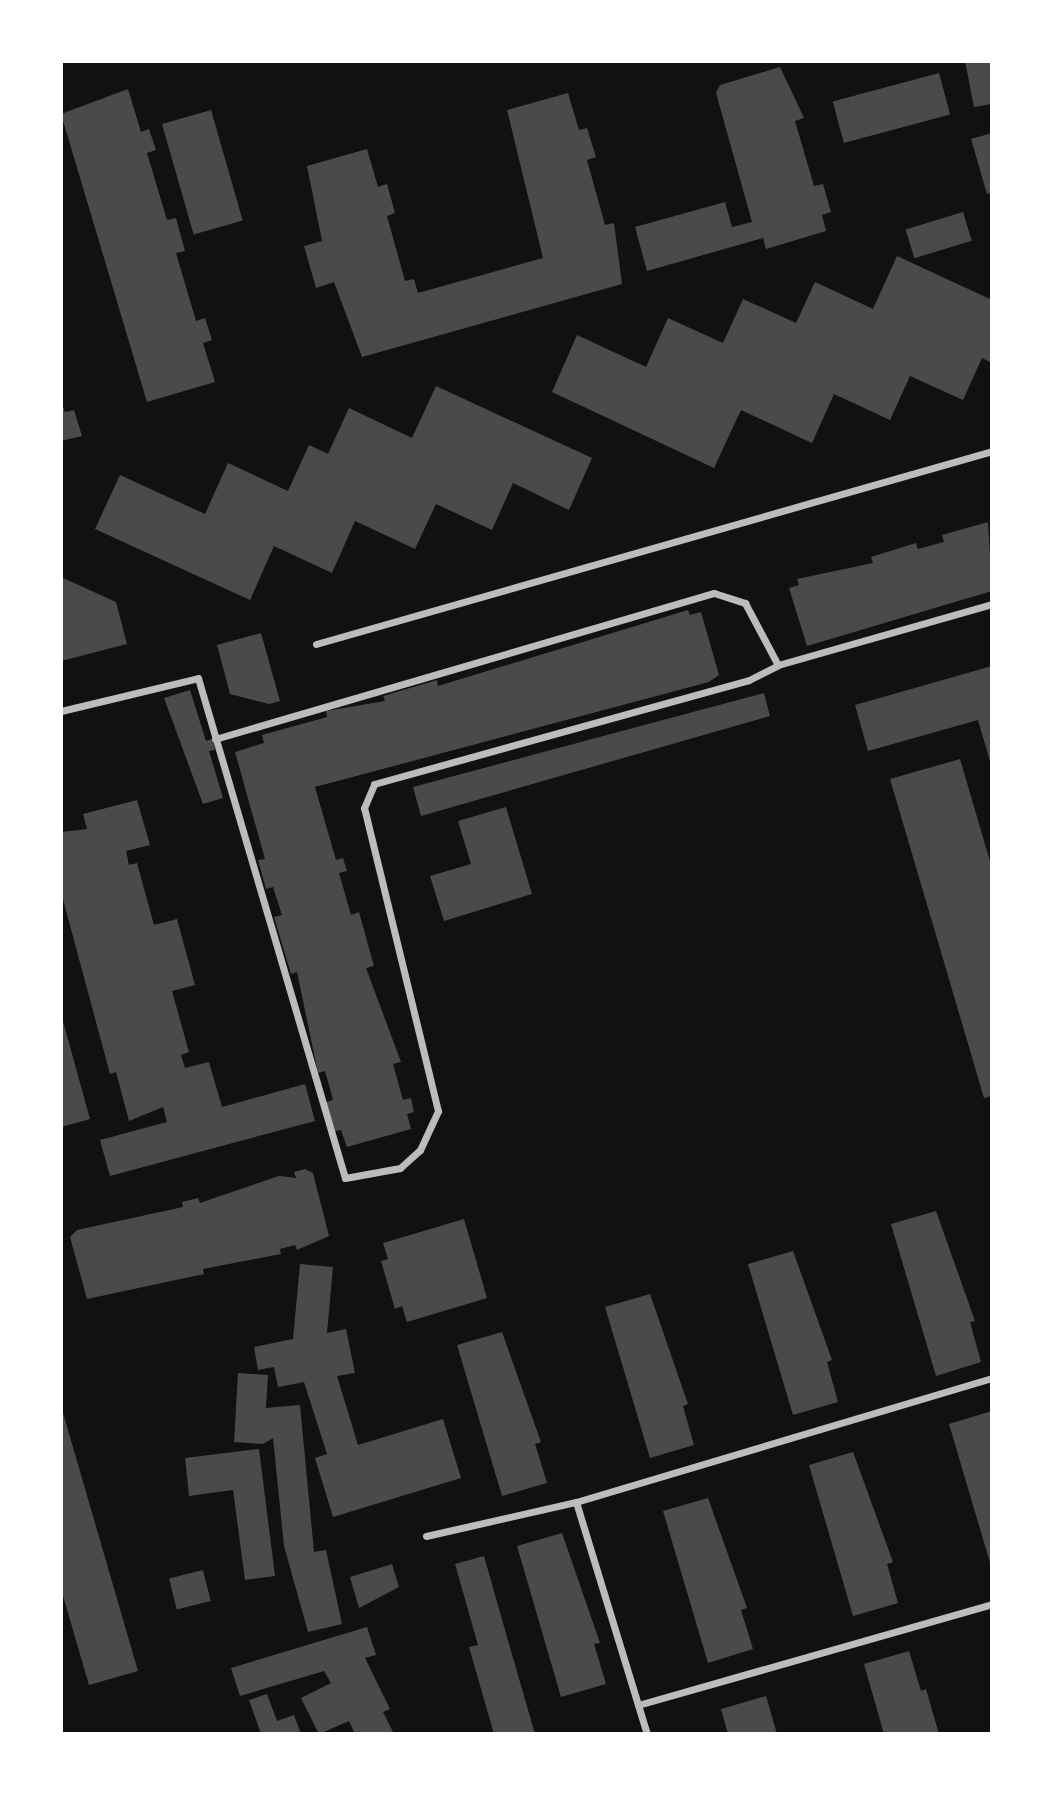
<!DOCTYPE html>
<style>
body{margin:0}
#map{position:relative;width:1053px;height:1795px;overflow:hidden;background:#111;font-family:Inter,sans-serif}
div>[style]{position:absolute}
.building>*{inset:0;background:#4a4a4a;transform-origin:0 0}
.minor>*{height:7px;margin:-3.5px;padding:0 3.5px;transform-origin:3.5px;border-radius:3.5px;background:#bcbcbc}
span{translate:-50% -50%;white-space:nowrap;text-align:center;line-height:1.15;-webkit-text-stroke:6px #fff;paint-order:stroke}
.frame{position:absolute;inset:0;border:63px solid #fff;pointer-events:none}
</style>
<div id="map">
<div class="building">
<i style="clip-path:polygon(965px 61px,992px 61px,992px 104px,974px 107px)"></i>
<i style="clip-path:polygon(780px 67px,804px 118px,795px 121px,814px 186px,823px 184px,831px 212px,822px 215px,826px 231px,766px 249px,763px 238px,647px 271px,635px 227px,725px 202px,732px 227px,752px 222px,716px 93px,720px 85px)"></i>
<i style="left:939px;top:73px;width:43px;height:110px;rotate:75deg"></i>
<i style="clip-path:polygon(128px 89px,141px 132px,149px 129px,156px 150px,147px 153px,167px 220px,176px 218px,185px 251px,176px 253px,196px 321px,205px 318px,212px 340px,203px 343px,215px 382px,147px 402px,61px 114px)"></i>
<i style="clip-path:polygon(568px 93px,579px 130px,587px 128px,596px 157px,587px 160px,605px 225px,614px 223px,622px 284px,362px 357px,334px 282px,316px 288px,304px 246px,322px 241px,307px 166px,367px 149px,378px 187px,387px 184px,395px 213px,387px 216px,405px 281px,414px 279px,418px 293px,543px 258px,507px 110px)"></i>
<i style="left:211px;top:110px;width:115px;height:51px;rotate:74deg"></i>
<i style="clip-path:polygon(992px 133px,992px 193px,987px 194px,971px 139px)"></i>
<i style="left:963px;top:212px;width:30px;height:60px;rotate:73deg"></i>
<i style="clip-path:polygon(897px 256px,992px 300px,992px 363px,982px 358px,963px 400px,910px 376px,890px 420px,834px 394px,812px 443px,741px 410px,714px 468px,552px 392px,577px 335px,646px 367px,668px 318px,723px 343px,743px 299px,796px 323px,815px 282px,873px 309px)"></i>
<i style="clip-path:polygon(436px 386px,592px 458px,569px 510px,513px 483px,492px 530px,436px 504px,415px 549px,355px 521px,332px 573px,274px 546px,250px 600px,95px 529px,120px 475px,205px 514px,228px 463px,288px 491px,309px 445px,328px 454px,349px 408px,412px 438px)"></i>
<i style="clip-path:polygon(61px 401px,65px 412px,74px 410px,82px 436px,61px 441px)"></i>
<i style="clip-path:polygon(988px 522px,992px 591px,807px 646px,789px 588px,799px 585px,797px 579px,873px 563px,871px 557px,916px 543px,918px 549px,944px 542px,942px 535px)"></i>
<i style="clip-path:polygon(61px 577px,116px 602px,127px 644px,61px 661px)"></i>
<i style="clip-path:polygon(688px 610px,690px 615px,701px 612px,719px 675px,709px 682px,315px 787px,336px 860px,343px 858px,347px 871px,339px 873px,351px 915px,359px 912px,374px 966px,366px 968px,401px 1062px,393px 1064px,403px 1100px,411px 1098px,414px 1112px,407px 1114px,411px 1129px,347px 1147px,341px 1130px,335px 1131px,326px 1102px,333px 1100px,325px 1071px,318px 1073px,297px 972px,291px 974px,274px 917px,282px 915px,273px 887px,266px 889px,258px 860px,265px 859px,235px 752px,264px 743px,262px 735px,327px 717px,326px 711px,385px 701px,383px 696px,437px 680px,438px 686px)"></i>
<i style="clip-path:polygon(261px 633px,280px 701px,269px 704px,230px 694px,217px 645px)"></i>
<i style="clip-path:polygon(992px 666px,992px 768px,978px 720px,868px 751px,855px 705px)"></i>
<i style="clip-path:polygon(190px 690px,206px 741px,212px 739px,215px 750px,209px 751px,223px 798px,203px 804px,164px 698px)"></i>
<i style="clip-path:polygon(764px 693px,770px 716px,421px 816px,413px 787px)"></i>
<i style="clip-path:polygon(960px 759px,992px 868px,992px 1096px,984px 1098px,890px 779px)"></i>
<i style="clip-path:polygon(137px 800px,150px 845px,126px 851px,129px 865px,137px 863px,154px 925px,177px 919px,195px 985px,172px 991px,189px 1052px,181px 1055px,185px 1068px,209px 1062px,222px 1107px,305px 1084px,315px 1121px,110px 1176px,100px 1140px,167px 1122px,163px 1107px,129px 1121px,116px 1072px,110px 1074px,61px 892px,61px 832px,87px 829px,83px 814px)"></i>
<i style="clip-path:polygon(506px 807px,532px 894px,444px 921px,430px 876px,471px 864px,458px 821px)"></i>
<i style="clip-path:polygon(61px 1014px,90px 1119px,61px 1127px)"></i>
<i style="clip-path:polygon(305px 1169px,313px 1173px,329px 1236px,297px 1250px,295px 1245px,280px 1249px,281px 1254px,203px 1269px,204px 1274px,87px 1299px,70px 1237px,77px 1230px,183px 1207px,182px 1202px,198px 1198px,200px 1203px,279px 1176px,296px 1178px,294px 1172px)"></i>
<i style="clip-path:polygon(936px 1211px,975px 1321px,970px 1322px,981px 1362px,936px 1376px,891px 1224px)"></i>
<i style="clip-path:polygon(464px 1219px,487px 1298px,407px 1322px,402px 1306px,395px 1309px,381px 1261px,388px 1259px,383px 1243px)"></i>
<i style="clip-path:polygon(793px 1251px,832px 1360px,827px 1362px,838px 1402px,793px 1415px,748px 1264px)"></i>
<i style="clip-path:polygon(300px 1264px,333px 1267px,327px 1333px,346px 1329px,355px 1373px,337px 1376px,358px 1445px,443px 1419px,461px 1478px,333px 1517px,315px 1458px,327px 1454px,304px 1382px,278px 1387px,274px 1367px,258px 1370px,254px 1347px,293px 1339px)"></i>
<i style="clip-path:polygon(650px 1294px,688px 1404px,683px 1406px,694px 1445px,650px 1458px,605px 1307px)"></i>
<i style="clip-path:polygon(502px 1332px,541px 1442px,535px 1444px,547px 1483px,502px 1496px,457px 1345px)"></i>
<i style="clip-path:polygon(238px 1373px,268px 1375px,266px 1408px,300px 1405px,314px 1552px,326px 1550px,342px 1624px,308px 1632px,284px 1546px,273px 1438px,263px 1444px,234px 1442px)"></i>
<i style="clip-path:polygon(61px 1406px,138px 1671px,89px 1685px,61px 1589px)"></i>
<i style="clip-path:polygon(992px 1411px,992px 1566px,991px 1566px,949px 1424px)"></i>
<i style="clip-path:polygon(259px 1449px,275px 1576px,245px 1580px,233px 1490px,189px 1496px,185px 1458px)"></i>
<i style="clip-path:polygon(853px 1452px,893px 1562px,887px 1564px,898px 1603px,853px 1616px,809px 1465px)"></i>
<i style="clip-path:polygon(708px 1498px,747px 1608px,741px 1610px,753px 1649px,708px 1663px,663px 1511px)"></i>
<i style="clip-path:polygon(562px 1533px,600px 1643px,594px 1644px,606px 1684px,561px 1697px,517px 1546px)"></i>
<i style="clip-path:polygon(484px 1556px,507px 1637px,535px 1734px,494px 1734px,469px 1647px,478px 1645px,455px 1564px)"></i>
<i style="clip-path:polygon(392px 1564px,399px 1587px,359px 1608px,350px 1577px)"></i>
<i style="left:203px;top:1570px;width:32px;height:35px;rotate:76deg"></i>
<i style="clip-path:polygon(367px 1627px,376px 1655px,365px 1658px,390px 1709px,383px 1712px,394px 1734px,355px 1734px,349px 1721px,319px 1734px,301px 1698px,331px 1683px,324px 1671px,240px 1696px,231px 1668px)"></i>
<i style="clip-path:polygon(909px 1651px,921px 1691px,926px 1689px,939px 1734px,884px 1734px,864px 1664px)"></i>
<i style="clip-path:polygon(267px 1694px,277px 1721px,294px 1715px,301px 1734px,261px 1734px,249px 1700px)"></i>
<i style="clip-path:polygon(766px 1696px,777px 1734px,728px 1734px,721px 1709px)"></i>
</div>
<div class="minor">
<i style="left:316px;top:644px;width:703px;rotate:-15.93deg"></i>
<i style="left:61px;top:711px;width:141px;rotate:-13.5deg"></i>
<i style="left:198px;top:678px;width:521px;rotate:73.62deg"></i>
<i style="left:345px;top:1178px;width:56px;rotate:-10.3deg"></i>
<i style="left:400px;top:1168px;width:27px;rotate:-42deg"></i>
<i style="left:420px;top:1150px;width:43px;rotate:-65.2deg"></i>
<i style="left:438px;top:1111px;width:312px;rotate:-103.7deg"></i>
<i style="left:364px;top:808px;width:26px;rotate:-67deg"></i>
<i style="left:374px;top:784px;width:389px;rotate:-15.5deg"></i>
<i style="left:749px;top:680px;width:33px;rotate:-27deg"></i>
<i style="left:778px;top:665px;width:223px;rotate:-15.9deg"></i>
<i style="left:215px;top:739px;width:520px;rotate:-16.31deg"></i>
<i style="left:714px;top:593px;width:33px;rotate:18deg"></i>
<i style="left:745px;top:603px;width:70px;rotate:62deg"></i>
<i style="left:576px;top:1502px;width:243px;rotate:73deg"></i>
<i style="left:426px;top:1536px;width:154px;rotate:-12.8deg"></i>
<i style="left:576px;top:1502px;width:434px;rotate:-16.6deg"></i>
<i style="left:638px;top:1705px;width:368px;rotate:-15.9deg"></i>
</div>
<div class="frame"></div>
</div>
